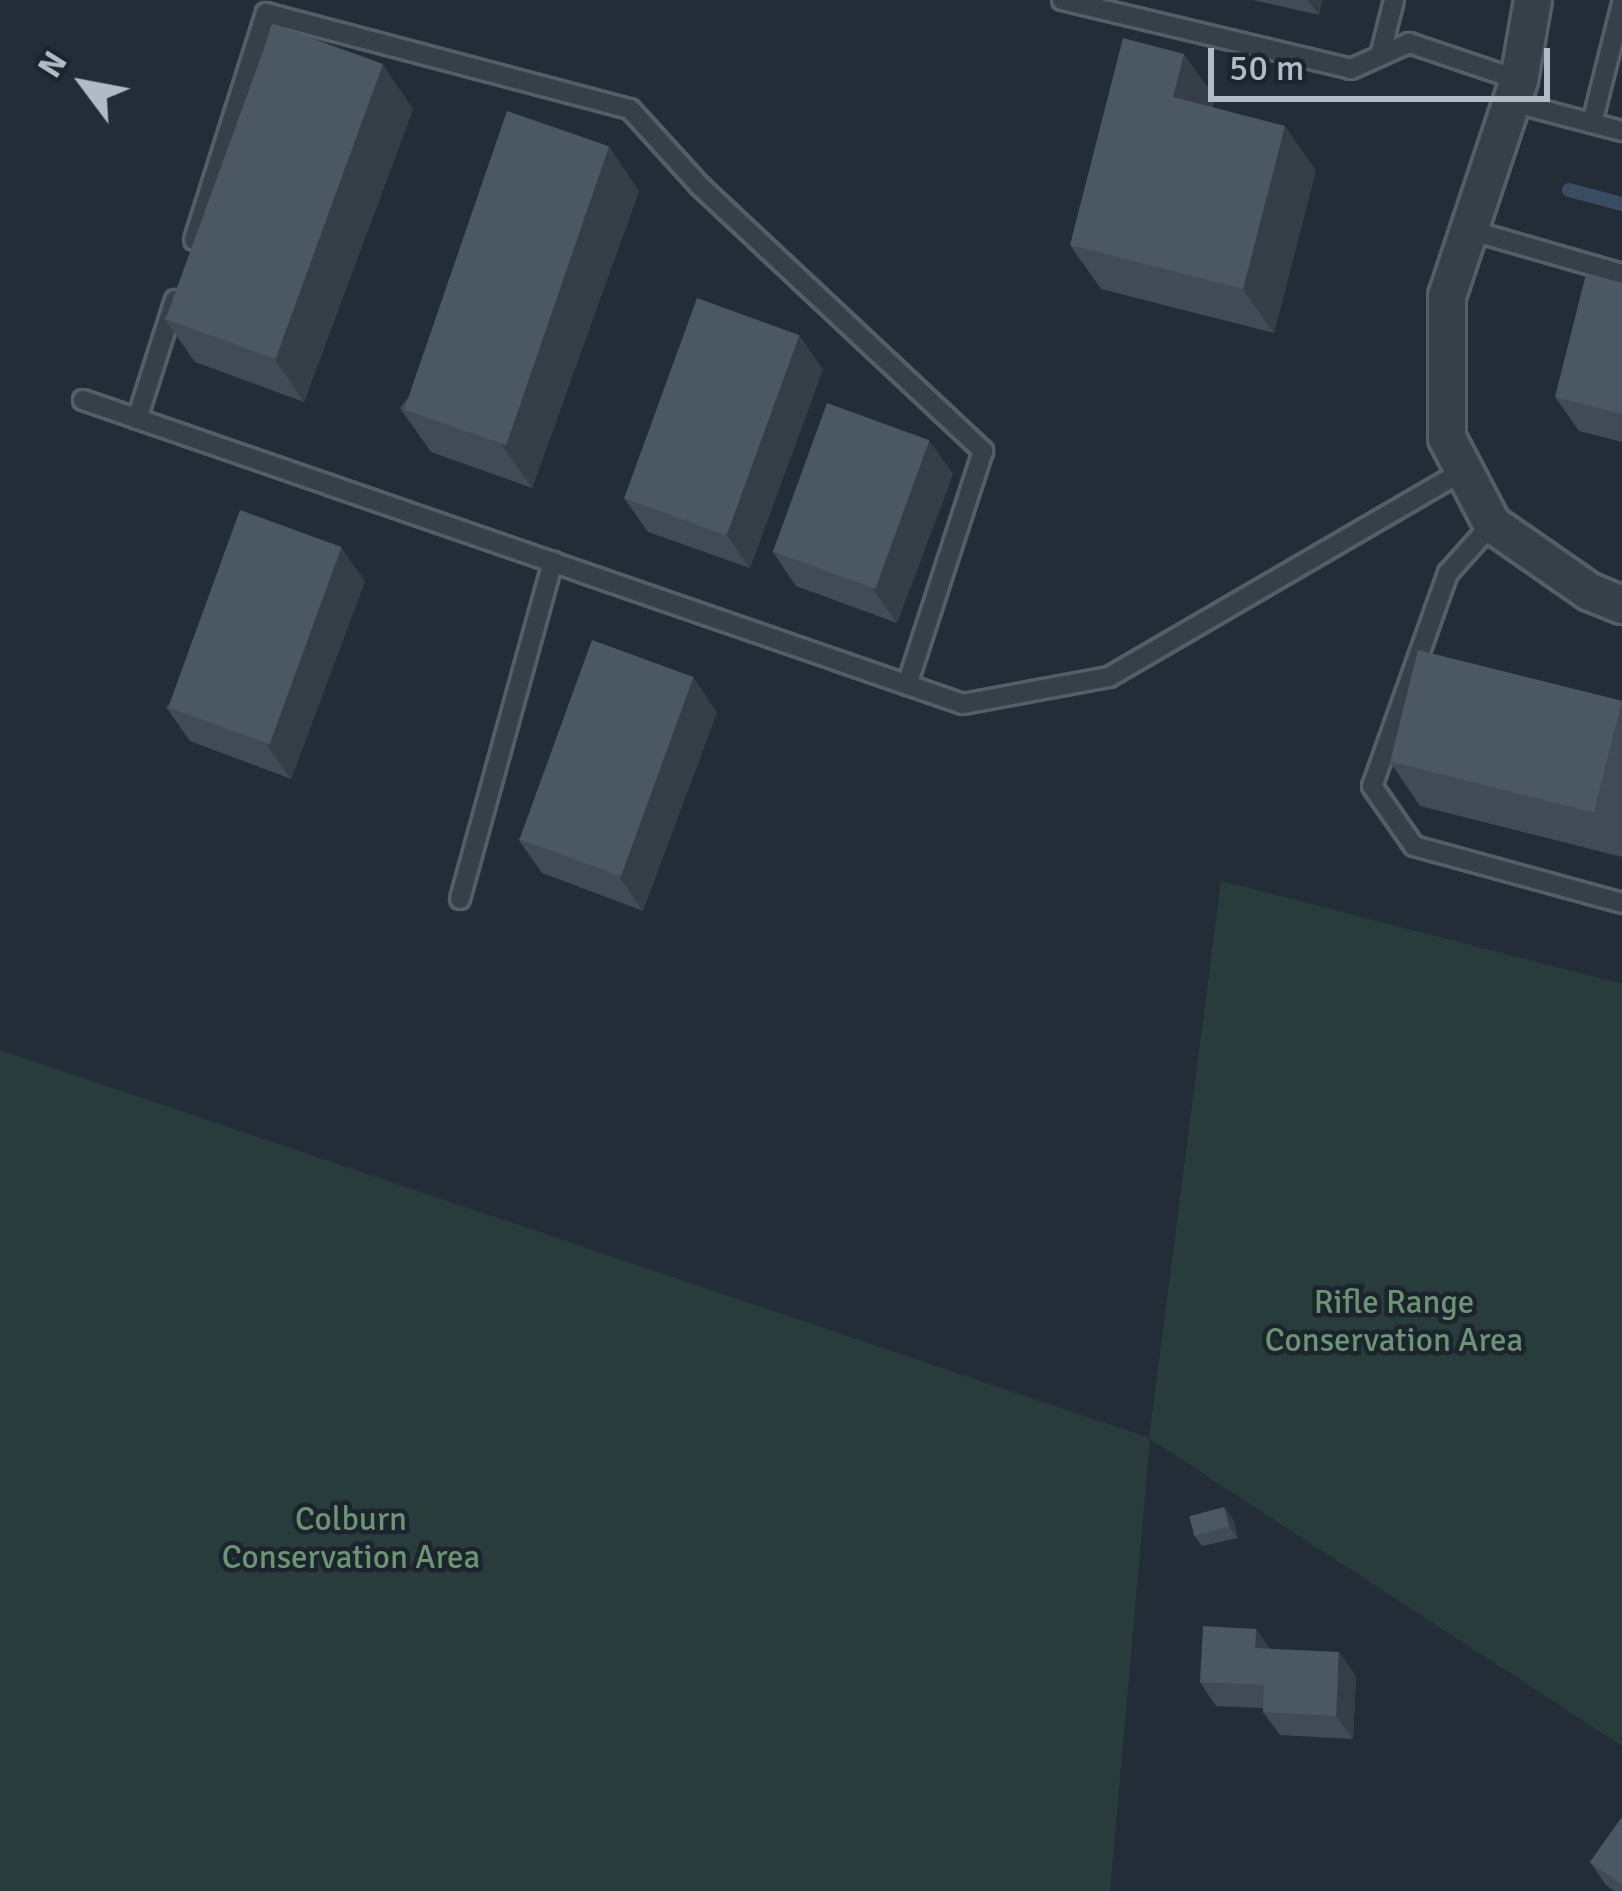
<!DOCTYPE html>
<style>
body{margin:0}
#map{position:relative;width:1622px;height:1891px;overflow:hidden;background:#232d38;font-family:Signika,sans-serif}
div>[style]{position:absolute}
.green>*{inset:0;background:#283c3c}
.stream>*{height:14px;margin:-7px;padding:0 7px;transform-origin:7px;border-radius:7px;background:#3a4c61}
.roads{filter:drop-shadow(3px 0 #555d67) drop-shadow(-3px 0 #555d67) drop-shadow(0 3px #555d67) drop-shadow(0 -3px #555d67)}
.lane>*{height:18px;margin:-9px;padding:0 9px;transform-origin:9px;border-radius:9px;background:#373f49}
.street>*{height:36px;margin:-18px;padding:0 18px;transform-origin:18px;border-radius:18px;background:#373f49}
.wall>*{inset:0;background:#414b56}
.shaded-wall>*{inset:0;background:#353d46}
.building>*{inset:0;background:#4c5764;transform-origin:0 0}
span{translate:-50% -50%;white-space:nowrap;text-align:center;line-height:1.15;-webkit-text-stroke:9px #1c242e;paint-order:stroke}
.park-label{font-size:33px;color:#6b9473}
.north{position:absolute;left:24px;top:24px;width:120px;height:120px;-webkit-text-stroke:9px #1c242e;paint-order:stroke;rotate:302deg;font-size:33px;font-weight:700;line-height:48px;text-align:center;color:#b2bac5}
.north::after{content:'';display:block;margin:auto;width:42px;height:54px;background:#b2bac5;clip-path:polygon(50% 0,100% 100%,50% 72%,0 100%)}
.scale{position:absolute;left:1208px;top:48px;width:342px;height:54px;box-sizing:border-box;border:6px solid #b2bac5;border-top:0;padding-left:15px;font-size:36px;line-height:42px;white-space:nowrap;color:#b2bac5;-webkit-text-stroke:9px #1c242e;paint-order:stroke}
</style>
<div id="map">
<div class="green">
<i style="clip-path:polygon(1221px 881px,1622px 984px,1622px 1746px,1150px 1439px,1110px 1891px,0 1891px,0 1050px,1149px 1438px)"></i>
</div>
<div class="stream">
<i style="left:1569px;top:190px;width:55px;rotate:14.8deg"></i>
</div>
<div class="roads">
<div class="lane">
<i style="left:1062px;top:0;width:297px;rotate:13.4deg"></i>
<i style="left:1351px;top:69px;width:64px;rotate:-24.1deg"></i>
<i style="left:1409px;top:43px;width:116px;rotate:18.6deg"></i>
<i style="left:1380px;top:56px;width:58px;rotate:-76deg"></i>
<i style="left:1512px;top:102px;width:114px;rotate:14.8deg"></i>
<i style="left:1592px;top:123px;width:123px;rotate:-75.9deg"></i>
<i style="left:1469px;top:230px;width:159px;rotate:16deg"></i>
<i style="left:194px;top:240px;width:238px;rotate:-72.4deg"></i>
<i style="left:266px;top:13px;width:376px;rotate:14.8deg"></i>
<i style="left:630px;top:109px;width:104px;rotate:47.7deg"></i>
<i style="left:700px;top:186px;width:388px;rotate:43.1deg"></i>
<i style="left:983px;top:451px;width:246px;rotate:108deg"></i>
<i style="left:83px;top:400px;width:931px;rotate:19.06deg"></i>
<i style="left:963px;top:704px;width:148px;rotate:-10.5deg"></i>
<i style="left:1109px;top:677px;width:411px;rotate:-30.2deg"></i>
<i style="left:137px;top:419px;width:125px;rotate:-72.3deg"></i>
<i style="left:1492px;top:524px;width:66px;rotate:131.9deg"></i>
<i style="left:1448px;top:573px;width:226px;rotate:109.6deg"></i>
<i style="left:1372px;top:786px;width:73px;rotate:55deg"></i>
<i style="left:1414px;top:846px;width:216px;rotate:15.3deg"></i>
<i style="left:460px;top:899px;width:350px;rotate:-74.6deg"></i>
</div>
<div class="street">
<i style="left:1533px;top:0;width:81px;rotate:99.9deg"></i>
<i style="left:1519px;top:80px;width:228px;rotate:108.4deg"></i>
<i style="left:1447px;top:296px;width:142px;rotate:90deg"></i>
<i style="left:1447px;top:438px;width:97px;rotate:62.4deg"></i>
<i style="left:1492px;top:524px;width:119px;rotate:34.8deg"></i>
<i style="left:1590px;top:592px;width:35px;rotate:22deg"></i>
</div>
</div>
<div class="wall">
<i style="clip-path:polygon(1253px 0,1322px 0,1319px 15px)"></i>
<i style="clip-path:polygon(1184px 54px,1215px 98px,1213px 107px,1316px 170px,1274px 333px,1101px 289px,1070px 245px)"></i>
<i style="clip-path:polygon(383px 65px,413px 109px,304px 402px,195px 362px,164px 318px)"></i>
<i style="clip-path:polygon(609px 147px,639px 191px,532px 488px,431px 452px,400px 408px)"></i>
<i style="clip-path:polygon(1622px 283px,1622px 442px,1579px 431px,1555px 397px)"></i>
<i style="clip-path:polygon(823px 369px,750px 568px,648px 532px,624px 498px)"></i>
<i style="clip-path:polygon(953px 474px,897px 623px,796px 586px,772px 551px)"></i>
<i style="clip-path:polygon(365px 581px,291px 779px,190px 741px,166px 707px)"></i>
<i style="clip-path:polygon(1622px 701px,1622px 857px,1420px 806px,1390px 762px)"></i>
<i style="clip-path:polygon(717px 712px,643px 911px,542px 873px,518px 839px)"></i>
<i style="clip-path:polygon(1224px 1507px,1233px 1519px,1238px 1538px,1202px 1546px,1193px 1534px)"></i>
<i style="clip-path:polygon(1256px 1629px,1270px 1649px,1356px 1676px,1353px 1739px,1280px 1735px,1263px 1712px,1263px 1708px,1216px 1706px,1200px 1682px)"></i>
<i style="clip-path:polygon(1622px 1817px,1622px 1891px,1614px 1891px,1606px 1885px,1590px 1862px)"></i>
</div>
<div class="shaded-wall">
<i style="clip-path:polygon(1308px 0,1322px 0,1319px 15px)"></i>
<i style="clip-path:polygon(1184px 54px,1215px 98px,1204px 141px,1173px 97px)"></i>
<i style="clip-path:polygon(383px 65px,413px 109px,304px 402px,274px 358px)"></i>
<i style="clip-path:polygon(1285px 126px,1316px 170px,1274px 333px,1243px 289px)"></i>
<i style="clip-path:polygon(609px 147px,639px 191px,532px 488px,501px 444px)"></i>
<i style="clip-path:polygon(799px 335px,823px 369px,750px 568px,726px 534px)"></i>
<i style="clip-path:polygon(929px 440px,953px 474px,897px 623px,873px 589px)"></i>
<i style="clip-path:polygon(341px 547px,365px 581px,291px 779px,267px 745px)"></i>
<i style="clip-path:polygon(693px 677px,717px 712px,643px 911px,619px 876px)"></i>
<i style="clip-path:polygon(1224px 1507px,1233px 1519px,1238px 1538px,1229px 1526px)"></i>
<i style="clip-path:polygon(1256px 1629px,1272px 1652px,1255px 1648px)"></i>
<i style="clip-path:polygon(1339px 1652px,1356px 1676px,1353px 1739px,1336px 1716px)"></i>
</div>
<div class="building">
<i style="left:273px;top:24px;width:117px;height:314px;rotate:20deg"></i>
<i style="clip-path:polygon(1123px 38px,1184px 54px,1173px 97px,1285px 126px,1243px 289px,1070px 245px)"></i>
<i style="left:507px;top:111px;width:108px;height:316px;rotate:19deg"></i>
<i style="clip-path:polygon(1586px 274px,1622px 283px,1622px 414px,1555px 397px)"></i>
<i style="left:697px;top:298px;width:109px;height:213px;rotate:20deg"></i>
<i style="left:827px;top:403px;width:109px;height:158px;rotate:20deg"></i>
<i style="left:240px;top:510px;width:108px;height:210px;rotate:20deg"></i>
<i style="left:592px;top:640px;width:108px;height:212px;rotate:20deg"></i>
<i style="left:1418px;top:650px;width:210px;height:115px;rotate:14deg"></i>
<i style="left:1224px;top:1507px;width:20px;height:36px;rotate:75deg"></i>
<i style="clip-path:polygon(1203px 1626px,1256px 1629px,1255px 1648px,1339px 1652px,1336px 1716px,1263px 1712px,1264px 1685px,1200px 1682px)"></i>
<i style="clip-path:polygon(1622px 1817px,1622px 1885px,1590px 1862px)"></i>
</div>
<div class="park-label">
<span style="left:1394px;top:1322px">Rifle Range<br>Conservation Area</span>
<span style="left:351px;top:1539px">Colburn<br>Conservation Area</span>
</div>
<div class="north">N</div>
<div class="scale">50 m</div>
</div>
